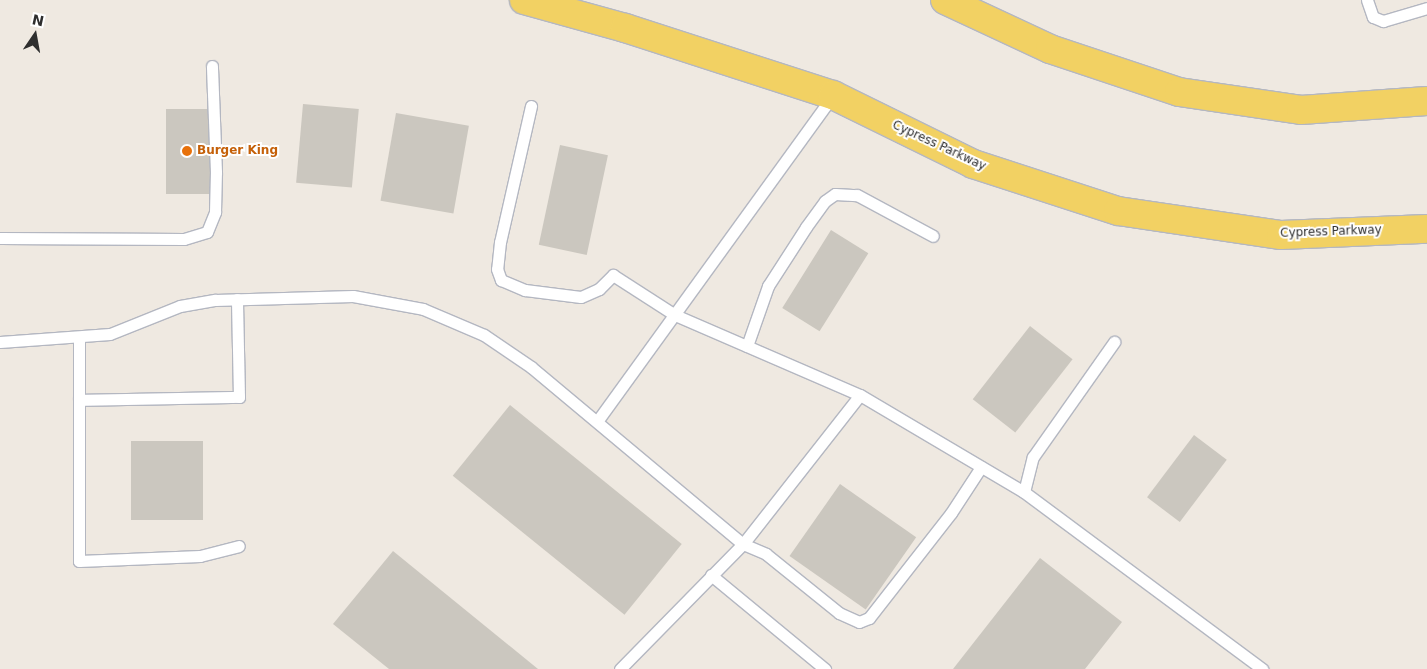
<!DOCTYPE html>
<style>
body{margin:0}
#map{position:relative;width:1427px;height:669px;overflow:hidden;background:#efe9e1;font-family:"DejaVu Sans",sans-serif}
div>[style]{position:absolute}
.building>*{inset:0;background:#cbc7bf;transform-origin:0 0}
.roads{filter:drop-shadow(1px 0 #b4b7c1) drop-shadow(-1px 0 #b4b7c1) drop-shadow(0 1px #b4b7c1) drop-shadow(0 -1px #b4b7c1)}
.lane>*{height:11px;margin:-5.5px;padding:0 5.5px;transform-origin:5.5px;border-radius:5.5px;background:#fff}
.primary>*{height:28px;margin:-14px;padding:0 14px;transform-origin:14px;border-radius:14px;background:#f2d163}
.dots>*{width:14px;height:14px;translate:-50% -50%;box-sizing:border-box;border:2px solid #fff;border-radius:50%}
span{translate:-50% -50%;white-space:nowrap;text-align:center;line-height:1.15;-webkit-text-stroke:4px #fff;paint-order:stroke}
.street-label{font-size:12px;color:#2e2e2e}
.food-label{font-size:12px;color:#c56008;font-weight:700}
.left{translate:0 -50%;text-align:left}
.north{position:absolute;left:10px;top:10px;width:50px;height:50px;-webkit-text-stroke:4px #fff;paint-order:stroke;rotate:12deg;font-size:14px;font-weight:700;line-height:20px;text-align:center;color:#2e2e2e}
.north::after{content:'';display:block;margin:auto;width:18px;height:22px;background:#2e2e2e;clip-path:polygon(50% 0,100% 100%,50% 72%,0 100%)}
</style>
<div id="map">
<div class="building">
<i style="left:303px;top:104px;width:56px;height:79px;rotate:5deg"></i>
<i style="left:166px;top:109px;width:46px;height:85px"></i>
<i style="left:396px;top:113px;width:74px;height:89px;rotate:10deg"></i>
<i style="left:560px;top:145px;width:49px;height:102px;rotate:12deg"></i>
<i style="left:831px;top:230px;width:44px;height:92px;rotate:32deg"></i>
<i style="left:1030px;top:326px;width:54px;height:93px;rotate:38deg"></i>
<i style="left:510px;top:405px;width:221px;height:91px;rotate:39deg"></i>
<i style="left:1194px;top:435px;width:41px;height:78px;rotate:37deg"></i>
<i style="left:131px;top:441px;width:72px;height:79px"></i>
<i style="left:840px;top:484px;width:93px;height:88px;rotate:35deg"></i>
<i style="clip-path:polygon(393px 551px,538px 669px,389px 669px,333px 624px)"></i>
<i style="clip-path:polygon(1040px 558px,1122px 622px,1085px 669px,953px 669px)"></i>
</div>
<div class="roads">
<div class="lane">
<i style="left:1367px;top:0;width:18px;rotate:71deg"></i>
<i style="left:1373px;top:17px;width:11px;rotate:22deg"></i>
<i style="left:1383px;top:21px;width:46px;rotate:-16.5deg"></i>
<i style="left:531px;top:106px;width:139px;rotate:102.8deg"></i>
<i style="left:500px;top:242px;width:27px;rotate:96deg"></i>
<i style="left:497px;top:269px;width:12px;rotate:70deg"></i>
<i style="left:501px;top:280px;width:26px;rotate:23deg"></i>
<i style="left:525px;top:290px;width:56px;rotate:7.1deg"></i>
<i style="left:581px;top:297px;width:20px;rotate:-24deg"></i>
<i style="left:599px;top:289px;width:20px;rotate:-45deg"></i>
<i style="left:613px;top:275px;width:74px;rotate:32.8deg"></i>
<i style="left:675px;top:315px;width:202px;rotate:23.4deg"></i>
<i style="left:0;top:238px;width:184px;rotate:0.3deg"></i>
<i style="left:184px;top:239px;width:24px;rotate:-17deg"></i>
<i style="left:207px;top:232px;width:22px;rotate:-68deg"></i>
<i style="left:215px;top:212px;width:40px;rotate:-88.6deg"></i>
<i style="left:216px;top:172px;width:106px;rotate:-92.2deg"></i>
<i style="left:79px;top:339px;width:222px;rotate:90deg"></i>
<i style="left:79px;top:561px;width:121px;rotate:-2.4deg"></i>
<i style="left:200px;top:556px;width:40px;rotate:-14.4deg"></i>
<i style="left:0;top:342px;width:110px;rotate:-4.2deg"></i>
<i style="left:110px;top:334px;width:75px;rotate:-21.8deg"></i>
<i style="left:180px;top:306px;width:36px;rotate:-10deg"></i>
<i style="left:215px;top:300px;width:138px;rotate:-1.7deg"></i>
<i style="left:353px;top:296px;width:71px;rotate:10.5deg"></i>
<i style="left:423px;top:309px;width:66px;rotate:23.1deg"></i>
<i style="left:484px;top:335px;width:57px;rotate:34.2deg"></i>
<i style="left:531px;top:367px;width:276px;rotate:39.9deg"></i>
<i style="left:743px;top:544px;width:25px;rotate:23deg"></i>
<i style="left:766px;top:554px;width:94px;rotate:38.9deg"></i>
<i style="left:839px;top:613px;width:22px;rotate:24deg"></i>
<i style="left:859px;top:622px;width:11px;rotate:-22deg"></i>
<i style="left:869px;top:618px;width:133px;rotate:-52deg"></i>
<i style="left:951px;top:513px;width:55px;rotate:-56.9deg"></i>
<i style="left:747px;top:346px;width:64px;rotate:-70.7deg"></i>
<i style="left:768px;top:286px;width:70px;rotate:-57.2deg"></i>
<i style="left:806px;top:227px;width:32px;rotate:-54deg"></i>
<i style="left:825px;top:201px;width:12px;rotate:-35deg"></i>
<i style="left:835px;top:194px;width:22px;rotate:3deg"></i>
<i style="left:857px;top:195px;width:86px;rotate:28.3deg"></i>
<i style="left:79px;top:400px;width:160px;rotate:-1.1deg"></i>
<i style="left:239px;top:397px;width:98px;rotate:-91.2deg"></i>
<i style="left:598px;top:420px;width:401px;rotate:-54.1deg"></i>
<i style="left:1024px;top:492px;width:36px;rotate:-76deg"></i>
<i style="left:1033px;top:457px;width:141px;rotate:-54.8deg"></i>
<i style="left:711px;top:575px;width:148px;rotate:39.5deg"></i>
<i style="left:620px;top:669px;width:175px;rotate:-45.5deg"></i>
<i style="left:743px;top:544px;width:189px;rotate:-51.9deg"></i>
<i style="left:860px;top:395px;width:191px;rotate:30.6deg"></i>
<i style="left:1024px;top:492px;width:297px;rotate:36.6deg"></i>
</div>
<div class="primary">
<i style="left:524px;top:0;width:105px;rotate:15.5deg"></i>
<i style="left:625px;top:28px;width:219px;rotate:17.9deg"></i>
<i style="left:833px;top:95px;width:156px;rotate:26.2deg"></i>
<i style="left:973px;top:164px;width:152px;rotate:18deg"></i>
<i style="left:1118px;top:211px;width:165px;rotate:8.4deg"></i>
<i style="left:1281px;top:235px;width:146px;rotate:-2.4deg"></i>
<i style="left:945px;top:0;width:116px;rotate:25deg"></i>
<i style="left:1050px;top:49px;width:136px;rotate:18.4deg"></i>
<i style="left:1179px;top:92px;width:123px;rotate:8.4deg"></i>
<i style="left:1301px;top:110px;width:126px;rotate:-4.1deg"></i>
</div>
</div>
<div class="dots">
<i style="left:187px;top:151px;background:#e8710a"></i>
</div>
<div class="street-label">
<span style="left:939px;top:146px;rotate:25deg">Cypress Parkway</span>
<span style="left:1331px;top:232px;rotate:-2deg">Cypress Parkway</span>
</div>
<div class="food-label">
<span class="left" style="left:197px;top:151px">Burger King</span>
</div>
<div class="north">N</div>
</div>
